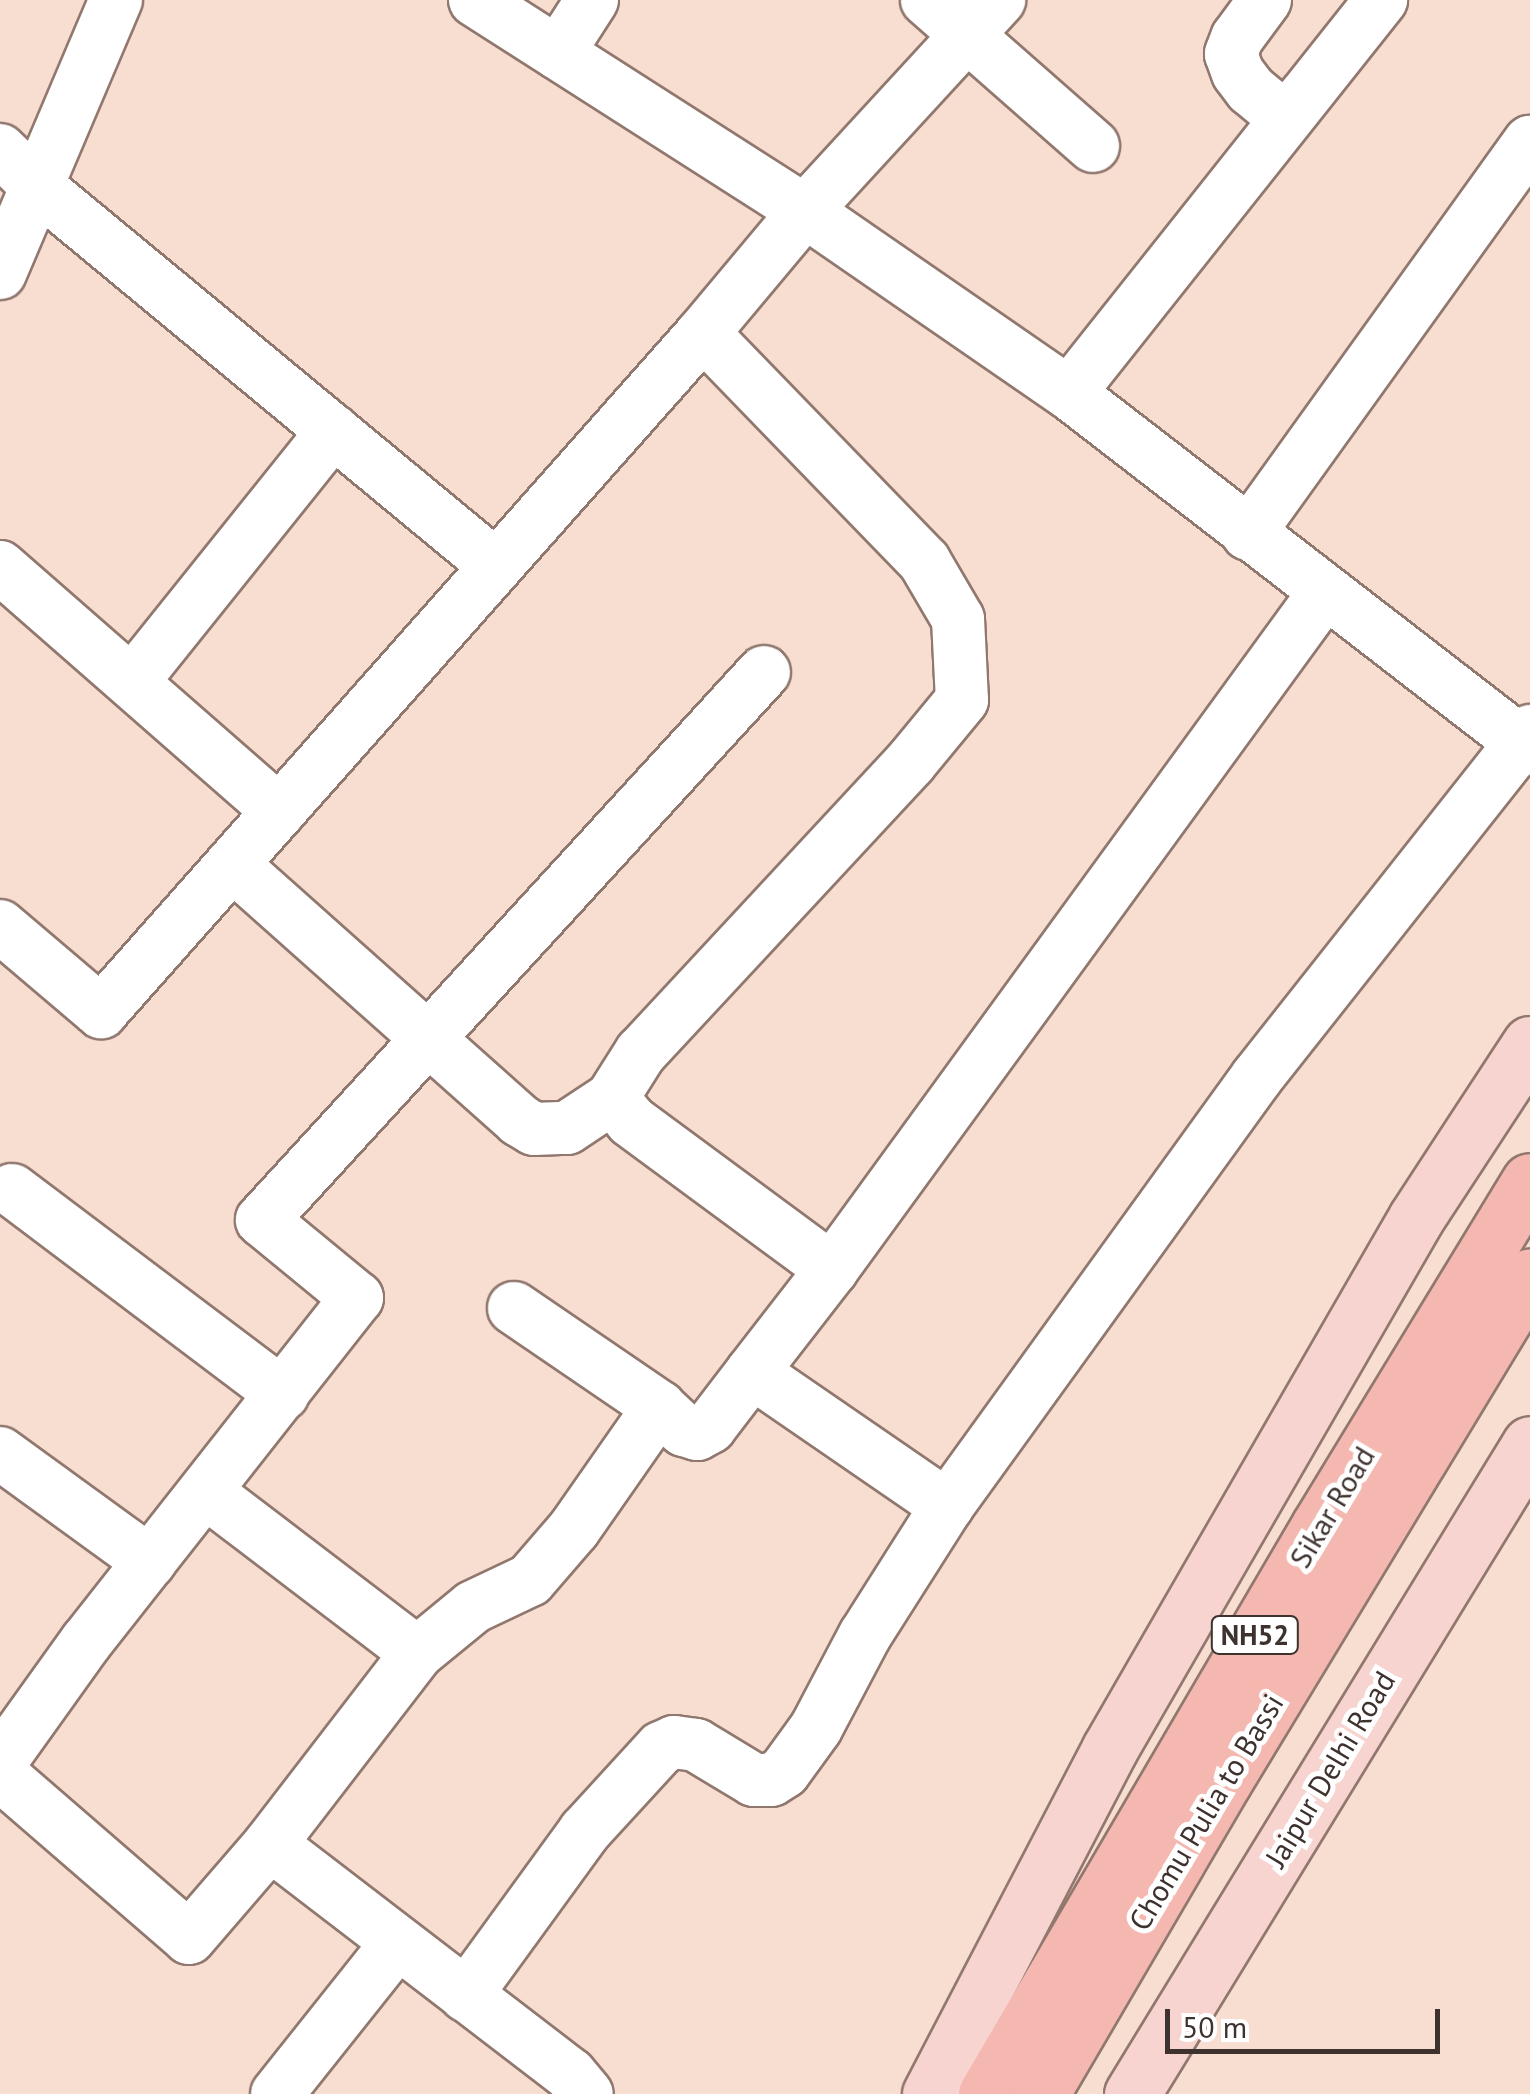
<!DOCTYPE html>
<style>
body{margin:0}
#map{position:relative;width:1530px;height:2094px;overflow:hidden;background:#f8ddd1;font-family:"PT Sans",sans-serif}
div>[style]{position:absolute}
.roads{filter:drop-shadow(2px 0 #91786e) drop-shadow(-2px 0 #91786e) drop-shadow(0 2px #91786e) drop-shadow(0 -2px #91786e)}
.minor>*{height:52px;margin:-26px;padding:0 26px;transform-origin:26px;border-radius:26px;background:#fff}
.major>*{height:55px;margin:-27.5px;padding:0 27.5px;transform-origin:27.5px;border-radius:27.5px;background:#f8d4d0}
.highway>*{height:55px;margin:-27.5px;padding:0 27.5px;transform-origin:27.5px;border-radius:27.5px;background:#f4b8b0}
span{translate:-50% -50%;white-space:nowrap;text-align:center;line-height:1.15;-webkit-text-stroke:10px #fff;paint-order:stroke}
.shield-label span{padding:2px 8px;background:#fff;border:2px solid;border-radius:8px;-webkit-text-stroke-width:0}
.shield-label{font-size:28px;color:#3d322e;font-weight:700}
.street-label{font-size:30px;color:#3d322e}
.scale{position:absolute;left:1165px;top:2009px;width:275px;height:45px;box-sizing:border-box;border:5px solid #3d322e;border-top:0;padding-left:12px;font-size:30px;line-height:35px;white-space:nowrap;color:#3d322e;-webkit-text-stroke:8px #fff;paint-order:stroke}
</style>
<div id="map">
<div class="roads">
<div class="minor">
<i style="left:475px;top:0;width:392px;rotate:32.6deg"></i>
<i style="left:805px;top:211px;width:321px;rotate:34.6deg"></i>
<i style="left:1069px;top:393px;width:582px;rotate:37.68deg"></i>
<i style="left:927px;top:0;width:221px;rotate:41.3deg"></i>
<i style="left:1265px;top:0;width:47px;rotate:126.4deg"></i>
<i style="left:1237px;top:38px;width:17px;rotate:111deg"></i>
<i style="left:1231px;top:54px;width:20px;rotate:70deg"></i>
<i style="left:1238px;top:73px;width:21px;rotate:53deg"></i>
<i style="left:1251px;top:90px;width:45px;rotate:39.6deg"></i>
<i style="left:558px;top:53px;width:63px;rotate:-57.3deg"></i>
<i style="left:0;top:150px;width:53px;rotate:44.2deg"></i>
<i style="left:38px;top:187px;width:594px;rotate:39.61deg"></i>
<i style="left:0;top:273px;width:297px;rotate:-67deg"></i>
<i style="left:703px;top:333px;width:318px;rotate:45.9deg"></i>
<i style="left:924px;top:561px;width:67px;rotate:59.6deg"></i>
<i style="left:958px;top:619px;width:81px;rotate:87.2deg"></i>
<i style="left:962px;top:700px;width:82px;rotate:129.5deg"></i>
<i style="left:910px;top:763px;width:395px;rotate:132.9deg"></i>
<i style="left:641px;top:1052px;width:54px;rotate:122.2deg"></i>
<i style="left:612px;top:1098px;width:30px;rotate:50deg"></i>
<i style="left:631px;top:1121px;width:250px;rotate:36.4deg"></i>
<i style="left:832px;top:1269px;width:130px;rotate:127.8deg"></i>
<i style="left:1069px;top:393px;width:502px;rotate:-51.55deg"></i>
<i style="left:1248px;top:534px;width:483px;rotate:-54.3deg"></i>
<i style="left:0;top:567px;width:371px;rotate:41.2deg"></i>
<i style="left:132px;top:682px;width:322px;rotate:-51.3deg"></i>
<i style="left:232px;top:864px;width:385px;rotate:41.7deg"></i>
<i style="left:519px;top:1120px;width:17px;rotate:31deg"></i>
<i style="left:534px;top:1129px;width:33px;rotate:-2deg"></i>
<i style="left:567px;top:1128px;width:54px;rotate:-33.7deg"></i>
<i style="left:0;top:926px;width:133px;rotate:40.4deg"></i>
<i style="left:101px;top:1012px;width:907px;rotate:-48.44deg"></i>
<i style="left:703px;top:333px;width:159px;rotate:-50.1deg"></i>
<i style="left:805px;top:211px;width:287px;rotate:-47.4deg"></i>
<i style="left:12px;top:1190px;width:339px;rotate:37deg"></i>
<i style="left:832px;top:1269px;width:837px;rotate:-53.94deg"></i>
<i style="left:514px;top:1308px;width:176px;rotate:34.3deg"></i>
<i style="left:0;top:1453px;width:185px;rotate:36deg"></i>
<i style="left:206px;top:1492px;width:265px;rotate:37.3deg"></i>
<i style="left:947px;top:1506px;width:529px;rotate:-54.15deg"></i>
<i style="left:1257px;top:1077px;width:441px;rotate:-51.7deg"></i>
<i style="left:0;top:1762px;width:148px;rotate:-54.4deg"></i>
<i style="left:86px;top:1642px;width:438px;rotate:-51.8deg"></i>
<i style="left:357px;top:1298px;width:123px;rotate:-140.6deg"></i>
<i style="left:262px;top:1220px;width:743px;rotate:-47.51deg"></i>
<i style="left:0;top:1774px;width:250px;rotate:40.9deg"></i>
<i style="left:189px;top:1938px;width:124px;rotate:-49.2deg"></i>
<i style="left:270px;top:1844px;width:378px;rotate:37.5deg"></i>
<i style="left:570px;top:2074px;width:26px;rotate:50deg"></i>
<i style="left:270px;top:1844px;width:241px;rotate:-52.4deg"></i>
<i style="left:417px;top:1653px;width:72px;rotate:-39.4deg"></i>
<i style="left:473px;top:1607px;width:63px;rotate:-25.3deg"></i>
<i style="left:530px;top:1580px;width:67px;rotate:-49.2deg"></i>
<i style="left:574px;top:1529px;width:149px;rotate:-55.1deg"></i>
<i style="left:659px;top:1407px;width:34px;rotate:43deg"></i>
<i style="left:684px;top:1430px;width:14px;rotate:17deg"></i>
<i style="left:697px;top:1434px;width:15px;rotate:-28deg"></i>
<i style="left:710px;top:1427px;width:69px;rotate:-52.6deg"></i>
<i style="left:752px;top:1372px;width:237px;rotate:34.5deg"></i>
<i style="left:947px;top:1506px;width:153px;rotate:122.4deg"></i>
<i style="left:865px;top:1635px;width:105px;rotate:117.8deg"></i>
<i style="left:816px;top:1728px;width:54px;rotate:126deg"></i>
<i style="left:784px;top:1772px;width:15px;rotate:148deg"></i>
<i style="left:771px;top:1780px;width:17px;rotate:180deg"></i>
<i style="left:754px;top:1780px;width:68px;rotate:-148.9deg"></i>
<i style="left:696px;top:1745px;width:22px;rotate:-172deg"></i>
<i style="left:674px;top:1742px;width:14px;rotate:155deg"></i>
<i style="left:661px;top:1748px;width:113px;rotate:132.5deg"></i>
<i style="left:585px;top:1831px;width:203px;rotate:126deg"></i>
<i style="left:277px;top:2094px;width:193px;rotate:-51.5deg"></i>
</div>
<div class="major">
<i style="left:930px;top:2094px;width:388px;rotate:-62.5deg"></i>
<i style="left:1109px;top:1750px;width:614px;rotate:-60.01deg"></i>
<i style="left:1416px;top:1218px;width:208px;rotate:-56.8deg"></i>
<i style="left:1132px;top:2094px;width:762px;rotate:-58.52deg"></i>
</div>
<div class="highway">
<i style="left:986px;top:2094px;width:658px;rotate:-59.62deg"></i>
<i style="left:1319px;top:1526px;width:404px;rotate:-58.6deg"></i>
<i style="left:1041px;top:2094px;width:363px;rotate:-59.7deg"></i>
<i style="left:1224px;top:1781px;width:590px;rotate:-58.79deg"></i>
</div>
</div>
<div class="shield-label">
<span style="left:1255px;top:1635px">NH52</span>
</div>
<div class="street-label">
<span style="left:1332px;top:1507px;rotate:-59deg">Sikar Road</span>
<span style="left:1330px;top:1769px;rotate:-59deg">Jaipur Delhi Road</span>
<span style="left:1206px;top:1812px;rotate:-59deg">Chomu Pulia to Bassi</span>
</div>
<div class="scale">50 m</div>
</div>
